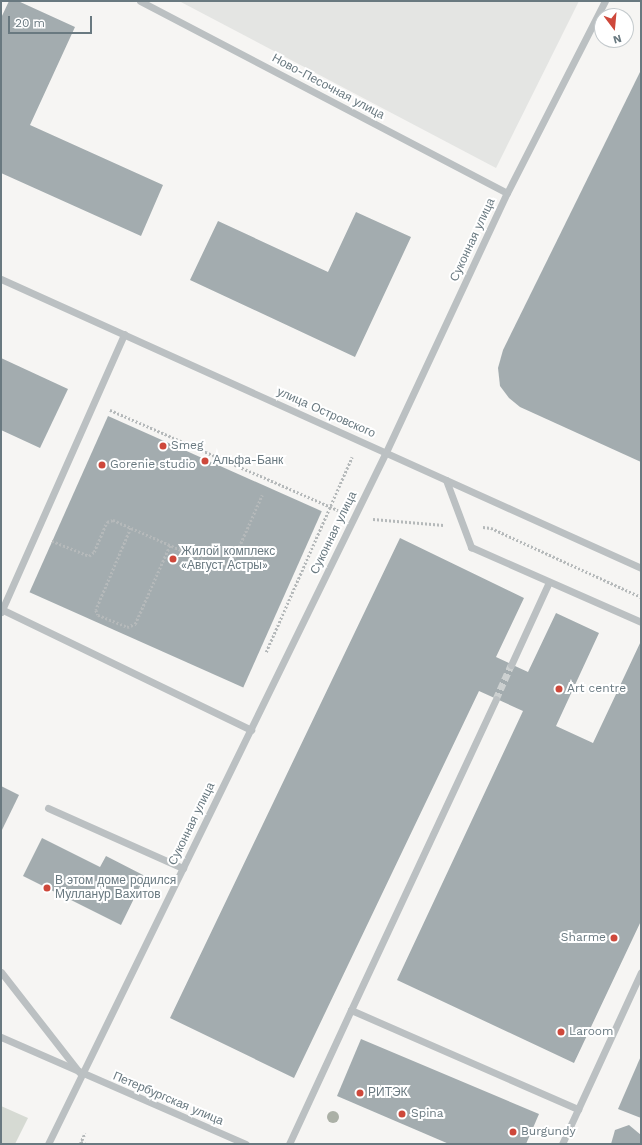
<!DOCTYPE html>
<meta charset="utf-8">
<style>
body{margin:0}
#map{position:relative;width:642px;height:1145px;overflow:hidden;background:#f6f5f3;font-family:"Work Sans",sans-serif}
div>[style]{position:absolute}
.built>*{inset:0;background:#e4e5e3}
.green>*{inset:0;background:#d6dad3}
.building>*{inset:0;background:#a3acaf;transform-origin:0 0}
.minor-tunnel>*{height:7px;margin-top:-3.5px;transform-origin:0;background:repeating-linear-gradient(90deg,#ccd0d0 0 7px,transparent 0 10.5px)}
.path>*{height:2.5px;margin-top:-1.25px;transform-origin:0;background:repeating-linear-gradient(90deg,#b5b9ba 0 2px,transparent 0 4px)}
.minor>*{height:7px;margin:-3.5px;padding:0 3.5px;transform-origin:3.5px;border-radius:3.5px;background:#bbc0c2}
.trees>*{width:12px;height:12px;margin:-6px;border-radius:50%;background:#abb0a6}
.dots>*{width:11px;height:11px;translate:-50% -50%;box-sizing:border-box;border:2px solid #fff;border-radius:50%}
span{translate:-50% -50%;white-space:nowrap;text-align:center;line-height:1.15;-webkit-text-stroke:4px #fff;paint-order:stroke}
.street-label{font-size:12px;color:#697980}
.poi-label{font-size:12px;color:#697980}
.left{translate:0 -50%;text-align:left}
.right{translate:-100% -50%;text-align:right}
.frame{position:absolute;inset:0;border:2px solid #697980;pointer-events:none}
.north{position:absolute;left:594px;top:8px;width:40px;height:40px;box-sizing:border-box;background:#fff;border:1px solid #c3c9cc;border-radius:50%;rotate:164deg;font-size:11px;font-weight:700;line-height:16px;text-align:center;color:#697980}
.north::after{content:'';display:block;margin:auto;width:14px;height:18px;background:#ce483b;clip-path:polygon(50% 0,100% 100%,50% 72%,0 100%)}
.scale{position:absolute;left:8px;top:16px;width:84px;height:18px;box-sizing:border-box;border:2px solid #697980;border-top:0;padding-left:5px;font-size:12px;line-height:14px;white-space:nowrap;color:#697980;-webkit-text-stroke:3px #fff;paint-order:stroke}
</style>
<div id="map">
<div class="built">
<i style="clip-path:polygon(179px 1px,579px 1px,496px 168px)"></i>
</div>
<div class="green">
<i style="clip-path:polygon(1px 1106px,28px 1118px,15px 1144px,1px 1144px)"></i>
</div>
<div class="building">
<i style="clip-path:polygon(9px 1px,18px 1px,75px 27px,30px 125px,163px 185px,141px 236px,1px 173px,1px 18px)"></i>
<i style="clip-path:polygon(641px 70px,641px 462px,520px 407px,509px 398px,500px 386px,498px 368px,503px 350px)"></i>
<i style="clip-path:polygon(356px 212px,411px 237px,355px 357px,190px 280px,218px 221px,328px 272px)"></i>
<i style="clip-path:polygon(1px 358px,68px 389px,40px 448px,1px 430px)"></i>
<i style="left:108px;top:416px;width:234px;height:193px;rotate:24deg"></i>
<i style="clip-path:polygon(400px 538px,524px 598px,496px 657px,528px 672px,556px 613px,599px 633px,556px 726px,593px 743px,641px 641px,641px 921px,574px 1063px,397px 980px,523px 711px,479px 691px,294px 1078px,170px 1018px)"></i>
<i style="clip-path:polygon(1px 786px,19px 795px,1px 832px)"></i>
<i style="clip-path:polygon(42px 838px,100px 867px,106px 856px,145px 876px,121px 925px,23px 876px)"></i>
<i style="clip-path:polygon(361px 1039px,539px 1114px,526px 1144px,449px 1144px,337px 1096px)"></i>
<i style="clip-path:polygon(641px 1056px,641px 1118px,618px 1109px)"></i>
<i style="clip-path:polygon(629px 1125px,641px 1135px,641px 1144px,611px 1144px,615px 1130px)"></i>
</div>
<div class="minor-tunnel">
<i style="left:496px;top:699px;width:37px;rotate:-66deg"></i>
</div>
<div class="path">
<i style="left:110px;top:410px;width:249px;rotate:23.7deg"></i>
<i style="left:373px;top:519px;width:71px;rotate:4.8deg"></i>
<i style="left:483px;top:527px;width:8px;rotate:7deg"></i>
<i style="left:491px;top:528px;width:165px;rotate:24.7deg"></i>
<i style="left:131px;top:528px;width:89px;rotate:113.1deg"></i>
<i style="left:96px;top:610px;width:5px;rotate:68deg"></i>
<i style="left:98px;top:615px;width:31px;rotate:22deg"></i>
<i style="left:127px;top:627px;width:9px;rotate:-21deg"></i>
<i style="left:135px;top:624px;width:86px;rotate:-66.1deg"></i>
<i style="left:52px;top:541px;width:40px;rotate:22deg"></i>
<i style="left:89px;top:556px;width:6px;rotate:-39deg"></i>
<i style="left:94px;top:552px;width:33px;rotate:-67deg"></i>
<i style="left:107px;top:522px;width:6px;rotate:-18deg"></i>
<i style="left:113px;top:520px;width:111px;rotate:23.8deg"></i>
<i style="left:215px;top:565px;width:11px"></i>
<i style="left:226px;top:565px;width:11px;rotate:-41deg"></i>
<i style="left:234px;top:558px;width:69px;rotate:-66deg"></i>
<i style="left:266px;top:652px;width:213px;rotate:-66.2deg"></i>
<i style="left:81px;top:1142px;width:5px;rotate:22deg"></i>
<i style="left:80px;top:1144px;width:12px;rotate:-66deg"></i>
</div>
<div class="minor">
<i style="left:140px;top:1px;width:414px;rotate:27.6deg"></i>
<i style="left:1px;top:279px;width:702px;rotate:24.3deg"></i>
<i style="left:446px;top:480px;width:72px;rotate:69.5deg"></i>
<i style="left:471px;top:547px;width:186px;rotate:23.8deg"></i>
<i style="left:1px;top:609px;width:278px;rotate:25.8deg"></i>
<i style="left:1px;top:612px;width:304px;rotate:-66.1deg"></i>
<i style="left:511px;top:665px;width:91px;rotate:-65.4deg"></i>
<i style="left:48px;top:808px;width:148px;rotate:24deg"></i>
<i style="left:1px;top:972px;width:127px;rotate:52deg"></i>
<i style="left:351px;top:1010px;width:343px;rotate:-65deg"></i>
<i style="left:1px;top:1037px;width:267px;rotate:23.6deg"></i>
<i style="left:48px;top:1144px;width:770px;rotate:-63.97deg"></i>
<i style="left:386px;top:452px;width:286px;rotate:-65deg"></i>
<i style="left:507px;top:193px;width:216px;rotate:-63deg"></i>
<i style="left:289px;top:1144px;width:148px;rotate:-65.2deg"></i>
<i style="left:351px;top:1010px;width:248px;rotate:23.6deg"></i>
<i style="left:562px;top:1144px;width:189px;rotate:-65.3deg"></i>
</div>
<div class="trees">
<i style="left:333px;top:1117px"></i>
</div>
<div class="dots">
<i style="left:163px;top:446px;background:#ce483b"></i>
<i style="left:205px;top:461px;background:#ce483b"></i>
<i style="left:102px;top:465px;background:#ce483b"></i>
<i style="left:173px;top:559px;background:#ce483b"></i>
<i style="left:559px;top:689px;background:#ce483b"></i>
<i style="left:47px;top:888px;background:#ce483b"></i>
<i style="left:614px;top:938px;background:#ce483b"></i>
<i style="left:561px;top:1032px;background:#ce483b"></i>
<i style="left:360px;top:1093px;background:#ce483b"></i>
<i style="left:402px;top:1114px;background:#ce483b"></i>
<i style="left:513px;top:1132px;background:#ce483b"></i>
</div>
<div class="street-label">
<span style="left:328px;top:87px;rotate:28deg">Ново-Песочная улица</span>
<span style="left:473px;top:240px;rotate:-65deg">Суконная улица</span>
<span style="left:326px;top:413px;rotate:24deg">улица Островского</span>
<span style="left:334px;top:533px;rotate:-64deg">Суконная улица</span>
<span style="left:192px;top:824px;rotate:-64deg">Суконная улица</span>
<span style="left:168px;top:1099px;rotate:23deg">Петербургская улица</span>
</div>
<div class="poi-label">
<span class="left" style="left:171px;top:446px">Smeg</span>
<span class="left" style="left:213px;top:461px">Альфа-Банк</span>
<span class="left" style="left:110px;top:465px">Gorenie studio</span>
<span class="left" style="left:181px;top:559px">Жилой комплекс<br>«Август Астры»</span>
<span class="left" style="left:567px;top:689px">Art centre</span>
<span class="left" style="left:55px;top:888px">В этом доме родился<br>Мулланур Вахитов</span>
<span class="right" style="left:606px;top:938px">Sharme</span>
<span class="left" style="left:569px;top:1032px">Laroom</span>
<span class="left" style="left:368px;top:1093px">РИТЭК</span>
<span class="left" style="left:411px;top:1114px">Spina</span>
<span class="left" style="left:521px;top:1132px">Burgundy</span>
</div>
<div class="frame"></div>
<div class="north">N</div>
<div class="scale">20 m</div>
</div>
